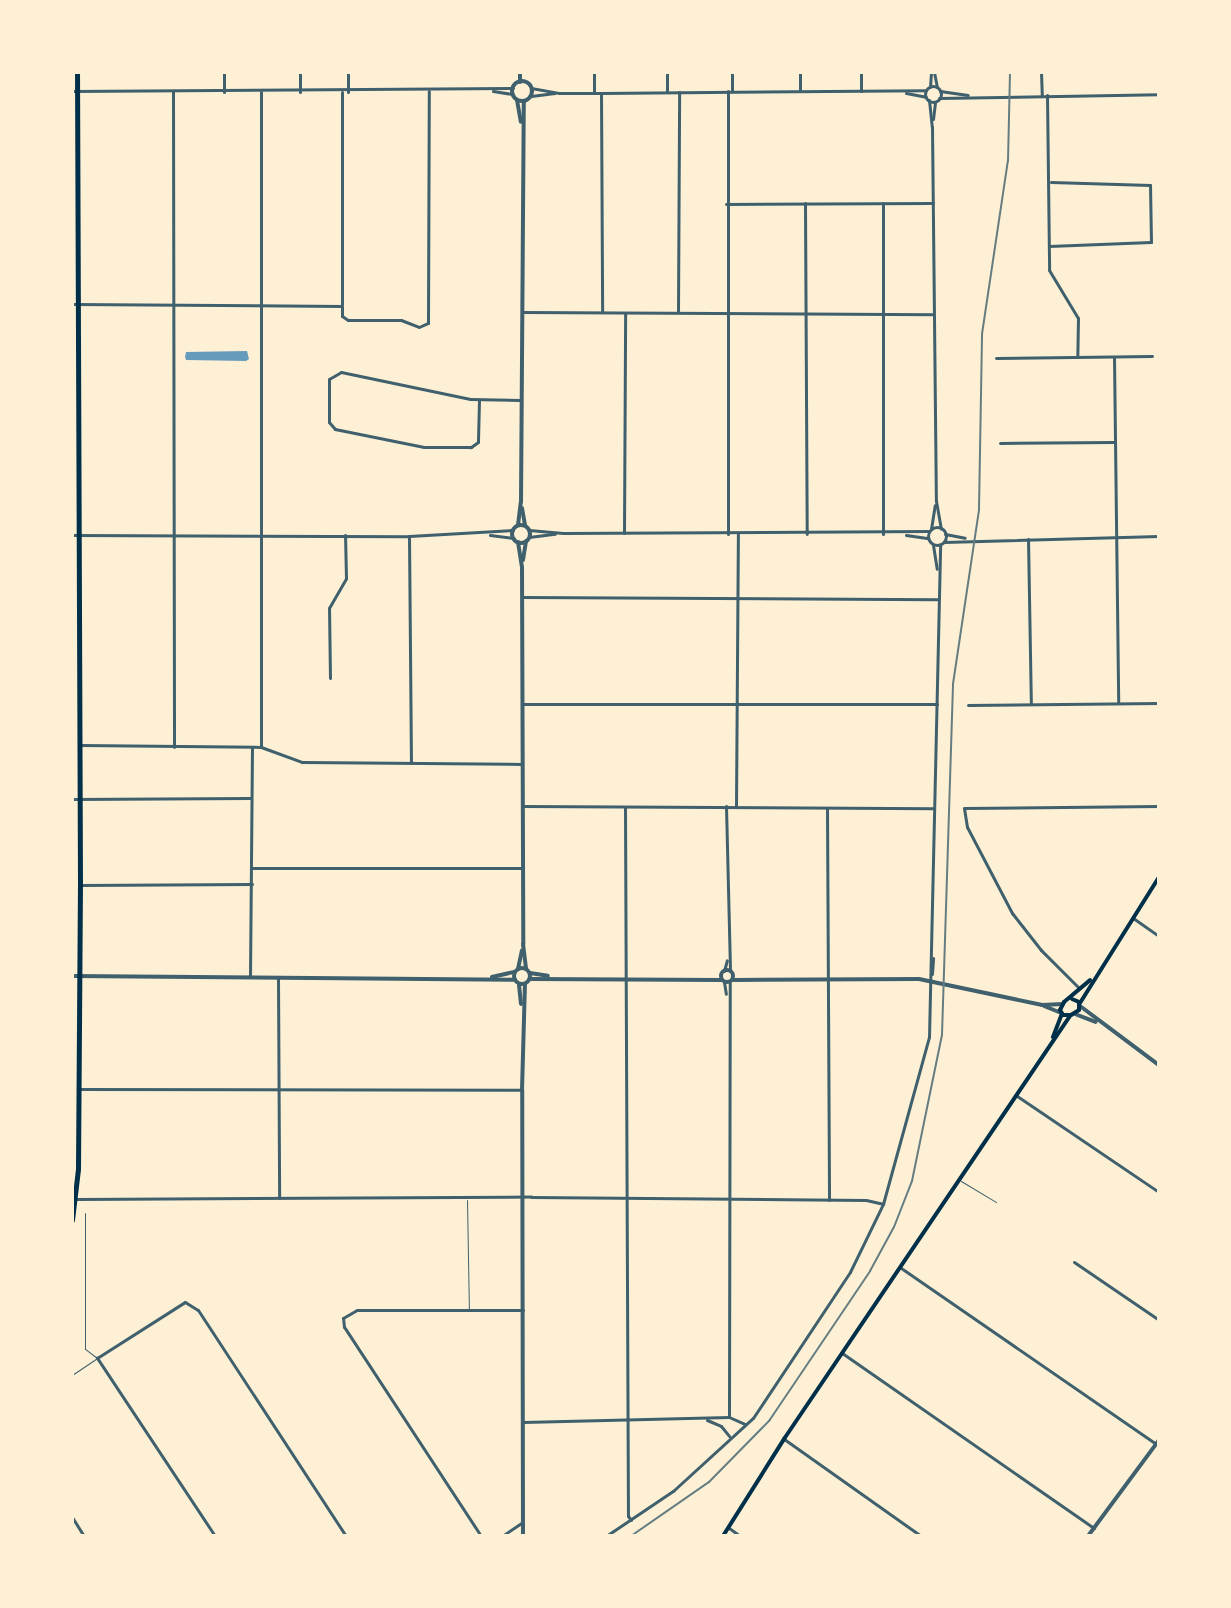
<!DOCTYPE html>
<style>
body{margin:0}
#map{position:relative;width:1231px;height:1608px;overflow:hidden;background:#fdf0d5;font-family:"Varela Round",sans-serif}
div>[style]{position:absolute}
.water>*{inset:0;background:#669bbc}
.service>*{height:1px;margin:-0.5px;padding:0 0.5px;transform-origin:0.5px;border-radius:0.5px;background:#3f606c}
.minor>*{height:3px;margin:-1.5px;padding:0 1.5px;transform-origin:1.5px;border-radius:1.5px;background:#3f606c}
.minor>.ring{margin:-1.5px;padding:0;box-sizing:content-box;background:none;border:3px solid #3f606c;border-radius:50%}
.tertiary>*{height:4px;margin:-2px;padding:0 2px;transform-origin:2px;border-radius:2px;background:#3f606c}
.tertiary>.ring{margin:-2px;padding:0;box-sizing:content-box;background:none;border:4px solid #3f606c;border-radius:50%}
.secondary>*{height:4px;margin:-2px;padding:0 2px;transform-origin:2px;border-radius:2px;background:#003049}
.trunk>*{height:5px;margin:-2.5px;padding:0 2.5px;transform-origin:2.5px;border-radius:2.5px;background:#003049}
.rail>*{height:2px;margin:-1px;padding:0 1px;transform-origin:1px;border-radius:1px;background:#657d81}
span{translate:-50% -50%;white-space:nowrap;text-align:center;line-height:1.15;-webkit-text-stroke:6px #fdf0d5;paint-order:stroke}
.frame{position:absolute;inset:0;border:74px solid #fdf0d5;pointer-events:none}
</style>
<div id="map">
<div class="water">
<i style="clip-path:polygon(247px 351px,249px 359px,246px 361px,186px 360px,185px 357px,186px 352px)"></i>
</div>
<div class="service">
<i style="left:961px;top:1181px;width:41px;rotate:31deg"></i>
<i style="left:467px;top:1200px;width:110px;rotate:89deg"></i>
<i style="left:72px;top:1375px;width:30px;rotate:-34deg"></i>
<i style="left:97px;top:1358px;width:15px;rotate:-143deg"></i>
<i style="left:85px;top:1349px;width:136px;rotate:-90deg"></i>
</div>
<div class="minor">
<i style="left:300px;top:72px;width:20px;rotate:90deg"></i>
<i style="left:800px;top:72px;width:19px;rotate:90deg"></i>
<i style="left:934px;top:72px;width:15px;rotate:79deg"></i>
<i style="left:1041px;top:72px;width:23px;rotate:88deg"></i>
<i class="ring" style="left:925px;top:86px;width:13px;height:13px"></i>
<i style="left:930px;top:87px;width:15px;rotate:-86deg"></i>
<i style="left:531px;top:88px;width:28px;rotate:10deg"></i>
<i style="left:559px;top:93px;width:42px"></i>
<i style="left:601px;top:93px;width:325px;rotate:-0.5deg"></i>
<i style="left:72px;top:91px;width:441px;rotate:-0.4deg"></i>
<i style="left:493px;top:91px;width:20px;rotate:9deg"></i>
<i style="left:667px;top:91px;width:19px;rotate:-90deg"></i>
<i style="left:732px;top:91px;width:19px;rotate:-90deg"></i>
<i style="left:861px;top:91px;width:19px;rotate:-90deg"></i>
<i style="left:940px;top:91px;width:28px;rotate:8deg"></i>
<i style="left:173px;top:92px;width:655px;rotate:89.91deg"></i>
<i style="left:224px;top:92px;width:20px;rotate:-90deg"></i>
<i style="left:261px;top:92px;width:655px;rotate:90deg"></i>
<i style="left:348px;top:92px;width:20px;rotate:-90deg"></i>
<i style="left:594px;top:93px;width:21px;rotate:-90deg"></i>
<i style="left:601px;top:93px;width:218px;rotate:89.7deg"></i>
<i style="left:906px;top:93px;width:20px;rotate:11deg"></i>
<i style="left:1047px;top:95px;width:175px;rotate:89.3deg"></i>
<i style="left:1049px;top:270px;width:56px;rotate:58.9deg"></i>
<i style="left:1078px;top:318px;width:39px;rotate:91deg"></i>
<i style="left:531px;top:96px;width:24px;rotate:-7deg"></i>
<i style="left:939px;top:98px;width:220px;rotate:-1deg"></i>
<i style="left:929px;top:100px;width:27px;rotate:84deg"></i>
<i style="left:932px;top:127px;width:374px;rotate:89.4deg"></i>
<i style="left:936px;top:501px;width:28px;rotate:80deg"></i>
<i style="left:933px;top:119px;width:16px;rotate:-83deg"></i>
<i style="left:805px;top:203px;width:331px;rotate:89.7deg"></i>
<i style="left:726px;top:204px;width:207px;rotate:-0.3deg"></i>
<i style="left:1049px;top:246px;width:102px;rotate:-2.2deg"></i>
<i style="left:1151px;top:242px;width:57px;rotate:-91deg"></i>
<i style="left:1150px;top:185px;width:99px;rotate:-178.3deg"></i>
<i style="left:72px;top:304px;width:270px;rotate:0.4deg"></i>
<i style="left:342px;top:306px;width:10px;rotate:90deg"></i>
<i style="left:342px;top:316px;width:7px;rotate:34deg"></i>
<i style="left:348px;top:320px;width:53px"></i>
<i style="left:401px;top:320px;width:19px;rotate:21deg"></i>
<i style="left:419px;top:327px;width:10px;rotate:-24deg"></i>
<i style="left:428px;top:323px;width:232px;rotate:-89.8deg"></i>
<i style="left:342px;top:304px;width:212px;rotate:-90deg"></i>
<i style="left:522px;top:312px;width:411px;rotate:0.3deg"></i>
<i style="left:678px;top:312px;width:220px;rotate:-89.7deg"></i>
<i style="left:1114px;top:357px;width:345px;rotate:89.3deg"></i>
<i style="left:996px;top:358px;width:156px;rotate:-0.7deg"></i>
<i style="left:479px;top:400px;width:42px;rotate:91.4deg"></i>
<i style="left:478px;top:442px;width:9px;rotate:144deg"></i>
<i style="left:471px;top:447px;width:47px;rotate:180deg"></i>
<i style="left:424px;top:447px;width:91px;rotate:-168.6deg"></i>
<i style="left:335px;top:429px;width:9px;rotate:-131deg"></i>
<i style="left:329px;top:422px;width:43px;rotate:-90deg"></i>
<i style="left:329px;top:379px;width:14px;rotate:-30deg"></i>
<i style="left:341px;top:372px;width:132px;rotate:11.8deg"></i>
<i style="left:470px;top:399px;width:50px;rotate:1.1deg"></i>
<i style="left:1000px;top:443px;width:114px;rotate:-0.5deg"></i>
<i class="ring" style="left:928px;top:527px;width:15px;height:15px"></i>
<i style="left:931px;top:529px;width:24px;rotate:-81deg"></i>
<i style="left:529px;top:530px;width:34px;rotate:5deg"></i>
<i style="left:563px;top:533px;width:366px;rotate:-0.3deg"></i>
<i style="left:624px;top:533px;width:220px;rotate:-89.7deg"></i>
<i style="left:728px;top:534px;width:443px;rotate:-90deg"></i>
<i style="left:883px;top:534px;width:331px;rotate:-90deg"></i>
<i style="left:945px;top:534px;width:20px;rotate:11deg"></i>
<i style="left:72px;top:535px;width:337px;rotate:0.2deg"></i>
<i style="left:409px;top:536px;width:104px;rotate:-3.3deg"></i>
<i style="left:490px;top:535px;width:24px;rotate:7deg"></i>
<i style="left:906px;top:535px;width:21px;rotate:8deg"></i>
<i style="left:409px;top:536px;width:227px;rotate:89.5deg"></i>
<i style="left:529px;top:537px;width:26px;rotate:-7deg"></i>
<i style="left:1028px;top:539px;width:164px;rotate:89deg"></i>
<i style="left:944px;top:542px;width:215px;rotate:-1.6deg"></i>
<i style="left:933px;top:545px;width:24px;rotate:81deg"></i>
<i style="left:522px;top:597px;width:415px;rotate:0.3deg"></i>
<i style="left:330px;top:678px;width:70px;rotate:-90.8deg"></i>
<i style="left:329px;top:608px;width:34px;rotate:-60deg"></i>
<i style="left:346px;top:578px;width:43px;rotate:-91.3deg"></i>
<i style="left:522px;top:704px;width:415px"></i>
<i style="left:968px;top:705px;width:191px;rotate:-0.6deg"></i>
<i style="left:80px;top:745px;width:181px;rotate:0.6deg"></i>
<i style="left:261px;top:747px;width:44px;rotate:20.1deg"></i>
<i style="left:302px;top:762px;width:220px;rotate:0.5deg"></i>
<i style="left:72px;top:799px;width:179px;rotate:-0.3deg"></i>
<i style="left:522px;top:806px;width:411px;rotate:0.3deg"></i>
<i style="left:726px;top:806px;width:165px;rotate:88.6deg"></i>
<i style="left:736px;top:806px;width:272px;rotate:-89.6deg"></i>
<i style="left:625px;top:807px;width:709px;rotate:89.76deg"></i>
<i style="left:628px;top:1516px;width:5px;rotate:53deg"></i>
<i style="left:827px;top:808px;width:392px;rotate:89.7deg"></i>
<i style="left:252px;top:868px;width:270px"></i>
<i style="left:80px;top:885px;width:172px;rotate:-0.3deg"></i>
<i style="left:1133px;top:918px;width:32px;rotate:35deg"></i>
<i style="left:724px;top:971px;width:11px;rotate:-75deg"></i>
<i style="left:932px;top:974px;width:16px;rotate:-86deg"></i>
<i style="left:250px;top:976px;width:229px;rotate:-89.5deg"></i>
<i style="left:278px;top:978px;width:220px;rotate:89.7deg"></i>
<i style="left:724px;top:982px;width:12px;rotate:81deg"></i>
<i style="left:1079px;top:988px;width:54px;rotate:-135deg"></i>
<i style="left:1041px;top:950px;width:47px;rotate:-128.1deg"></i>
<i style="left:1012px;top:913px;width:97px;rotate:-117.6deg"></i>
<i style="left:967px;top:827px;width:19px;rotate:-99deg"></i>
<i style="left:964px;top:808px;width:195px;rotate:-0.6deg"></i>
<i style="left:78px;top:1089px;width:444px;rotate:0.1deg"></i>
<i style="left:1017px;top:1096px;width:171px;rotate:34.1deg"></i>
<i style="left:76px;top:1199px;width:455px;rotate:-0.3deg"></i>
<i style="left:531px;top:1197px;width:335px;rotate:0.5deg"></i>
<i style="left:866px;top:1200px;width:17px;rotate:13deg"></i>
<i style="left:1074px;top:1262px;width:103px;rotate:34.3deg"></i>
<i style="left:901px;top:1268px;width:310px;rotate:34.6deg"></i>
<i style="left:842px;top:1353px;width:307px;rotate:34.8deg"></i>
<i style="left:729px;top:1417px;width:435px;rotate:-89.9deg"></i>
<i style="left:707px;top:1420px;width:15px;rotate:23deg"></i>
<i style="left:721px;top:1426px;width:13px;rotate:51deg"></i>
<i style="left:523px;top:1422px;width:206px;rotate:-1.4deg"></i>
<i style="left:729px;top:1417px;width:17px;rotate:24deg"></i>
<i style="left:784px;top:1439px;width:168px;rotate:35.3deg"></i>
<i style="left:72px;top:1517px;width:22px;rotate:58deg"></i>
<i style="left:729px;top:1528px;width:14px;rotate:36deg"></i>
<i style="left:215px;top:1536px;width:214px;rotate:-123.5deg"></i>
<i style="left:97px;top:1358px;width:104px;rotate:-32.5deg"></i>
<i style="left:185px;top:1302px;width:15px;rotate:32deg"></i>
<i style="left:198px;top:1310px;width:270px;rotate:56.8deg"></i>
<i style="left:481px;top:1536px;width:250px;rotate:-123.2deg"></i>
<i style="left:344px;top:1327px;width:9px;rotate:-96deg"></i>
<i style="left:343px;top:1318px;width:16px;rotate:-30deg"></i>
<i style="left:357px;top:1310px;width:166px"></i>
<i style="left:502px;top:1536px;width:25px;rotate:-34deg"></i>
<i style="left:606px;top:1536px;width:81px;rotate:-33.9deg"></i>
<i style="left:673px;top:1491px;width:108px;rotate:-42.4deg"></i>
<i style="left:753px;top:1418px;width:175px;rotate:-56.4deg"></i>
<i style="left:850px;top:1272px;width:76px;rotate:-64.1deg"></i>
<i style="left:883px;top:1204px;width:173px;rotate:-74.6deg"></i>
<i style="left:929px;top:1037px;width:493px;rotate:-88.7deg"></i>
</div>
<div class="tertiary">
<i class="ring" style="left:512px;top:81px;width:16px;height:16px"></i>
<i style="left:520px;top:82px;width:10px;rotate:-90deg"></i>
<i style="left:517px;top:100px;width:22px;rotate:80deg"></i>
<i style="left:522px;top:508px;width:17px;rotate:80deg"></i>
<i class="ring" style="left:512px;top:525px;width:14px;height:14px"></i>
<i style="left:518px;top:525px;width:23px;rotate:-83deg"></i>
<i style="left:521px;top:502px;width:401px;rotate:-89.6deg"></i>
<i style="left:518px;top:542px;width:25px;rotate:81deg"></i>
<i style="left:522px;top:567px;width:377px;rotate:89.8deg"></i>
<i style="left:523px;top:944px;width:25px;rotate:83deg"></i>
<i style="left:523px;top:560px;width:19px;rotate:-81deg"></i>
<i class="ring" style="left:514px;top:968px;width:12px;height:12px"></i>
<i style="left:518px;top:969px;width:19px;rotate:-78deg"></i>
<i class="ring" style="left:721px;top:970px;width:8px;height:8px"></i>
<i style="left:530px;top:973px;width:18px;rotate:9deg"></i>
<i style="left:72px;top:976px;width:443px;rotate:0.5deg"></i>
<i style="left:492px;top:977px;width:23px;rotate:-13deg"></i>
<i style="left:530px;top:979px;width:192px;rotate:0.3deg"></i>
<i style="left:733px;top:980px;width:186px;rotate:-0.3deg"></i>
<i style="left:919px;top:979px;width:126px;rotate:11.9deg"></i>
<i style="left:1042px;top:1005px;width:21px;rotate:-3deg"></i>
<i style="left:519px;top:985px;width:19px;rotate:84deg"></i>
<i style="left:1044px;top:1006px;width:18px;rotate:22deg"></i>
<i style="left:1080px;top:1006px;width:99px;rotate:36.8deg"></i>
<i style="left:1075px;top:1014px;width:22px;rotate:21deg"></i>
<i style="left:523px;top:1536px;width:446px;rotate:-90.1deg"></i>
<i style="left:522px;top:1090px;width:106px;rotate:-88.4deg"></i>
<i style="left:1088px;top:1536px;width:119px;rotate:-53.5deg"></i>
</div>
<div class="secondary">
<i style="left:1072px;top:999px;width:8px;rotate:23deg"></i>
<i style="left:1079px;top:1002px;width:8px;rotate:90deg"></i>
<i style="left:1079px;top:1010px;width:9px;rotate:148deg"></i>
<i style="left:1071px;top:1015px;width:8px;rotate:180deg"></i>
<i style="left:1063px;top:1015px;width:6px;rotate:-121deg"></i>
<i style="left:1060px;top:1010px;width:9px;rotate:-63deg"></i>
<i style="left:1064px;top:1002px;width:34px;rotate:-40deg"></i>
<i style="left:1080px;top:1003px;width:149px;rotate:-57.9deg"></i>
<i style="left:1053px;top:1037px;width:25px;rotate:-69deg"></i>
<i style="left:723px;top:1536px;width:115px;rotate:-57.8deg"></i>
<i style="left:784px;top:1439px;width:511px;rotate:-55.94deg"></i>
</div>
<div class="trunk">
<i style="left:72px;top:1220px;width:51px;rotate:-83.3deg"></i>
<i style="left:78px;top:1169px;width:284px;rotate:-89.6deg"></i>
<i style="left:80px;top:885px;width:813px;rotate:-90.21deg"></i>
</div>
<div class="rail">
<i style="left:631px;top:1536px;width:95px;rotate:-34.7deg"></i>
<i style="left:709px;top:1482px;width:86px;rotate:-45.5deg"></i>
<i style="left:769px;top:1421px;width:181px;rotate:-56deg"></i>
<i style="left:870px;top:1271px;width:50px;rotate:-61.4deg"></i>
<i style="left:894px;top:1227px;width:49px;rotate:-68.6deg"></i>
<i style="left:912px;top:1181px;width:149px;rotate:-78.4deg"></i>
<i style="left:942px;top:1035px;width:351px;rotate:-88.2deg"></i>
<i style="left:953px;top:684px;width:177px;rotate:-81.5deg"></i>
<i style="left:979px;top:509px;width:175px;rotate:-89deg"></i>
<i style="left:982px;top:334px;width:175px;rotate:-81.5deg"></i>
<i style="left:1008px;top:161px;width:89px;rotate:-88.7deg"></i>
</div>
<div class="frame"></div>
</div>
